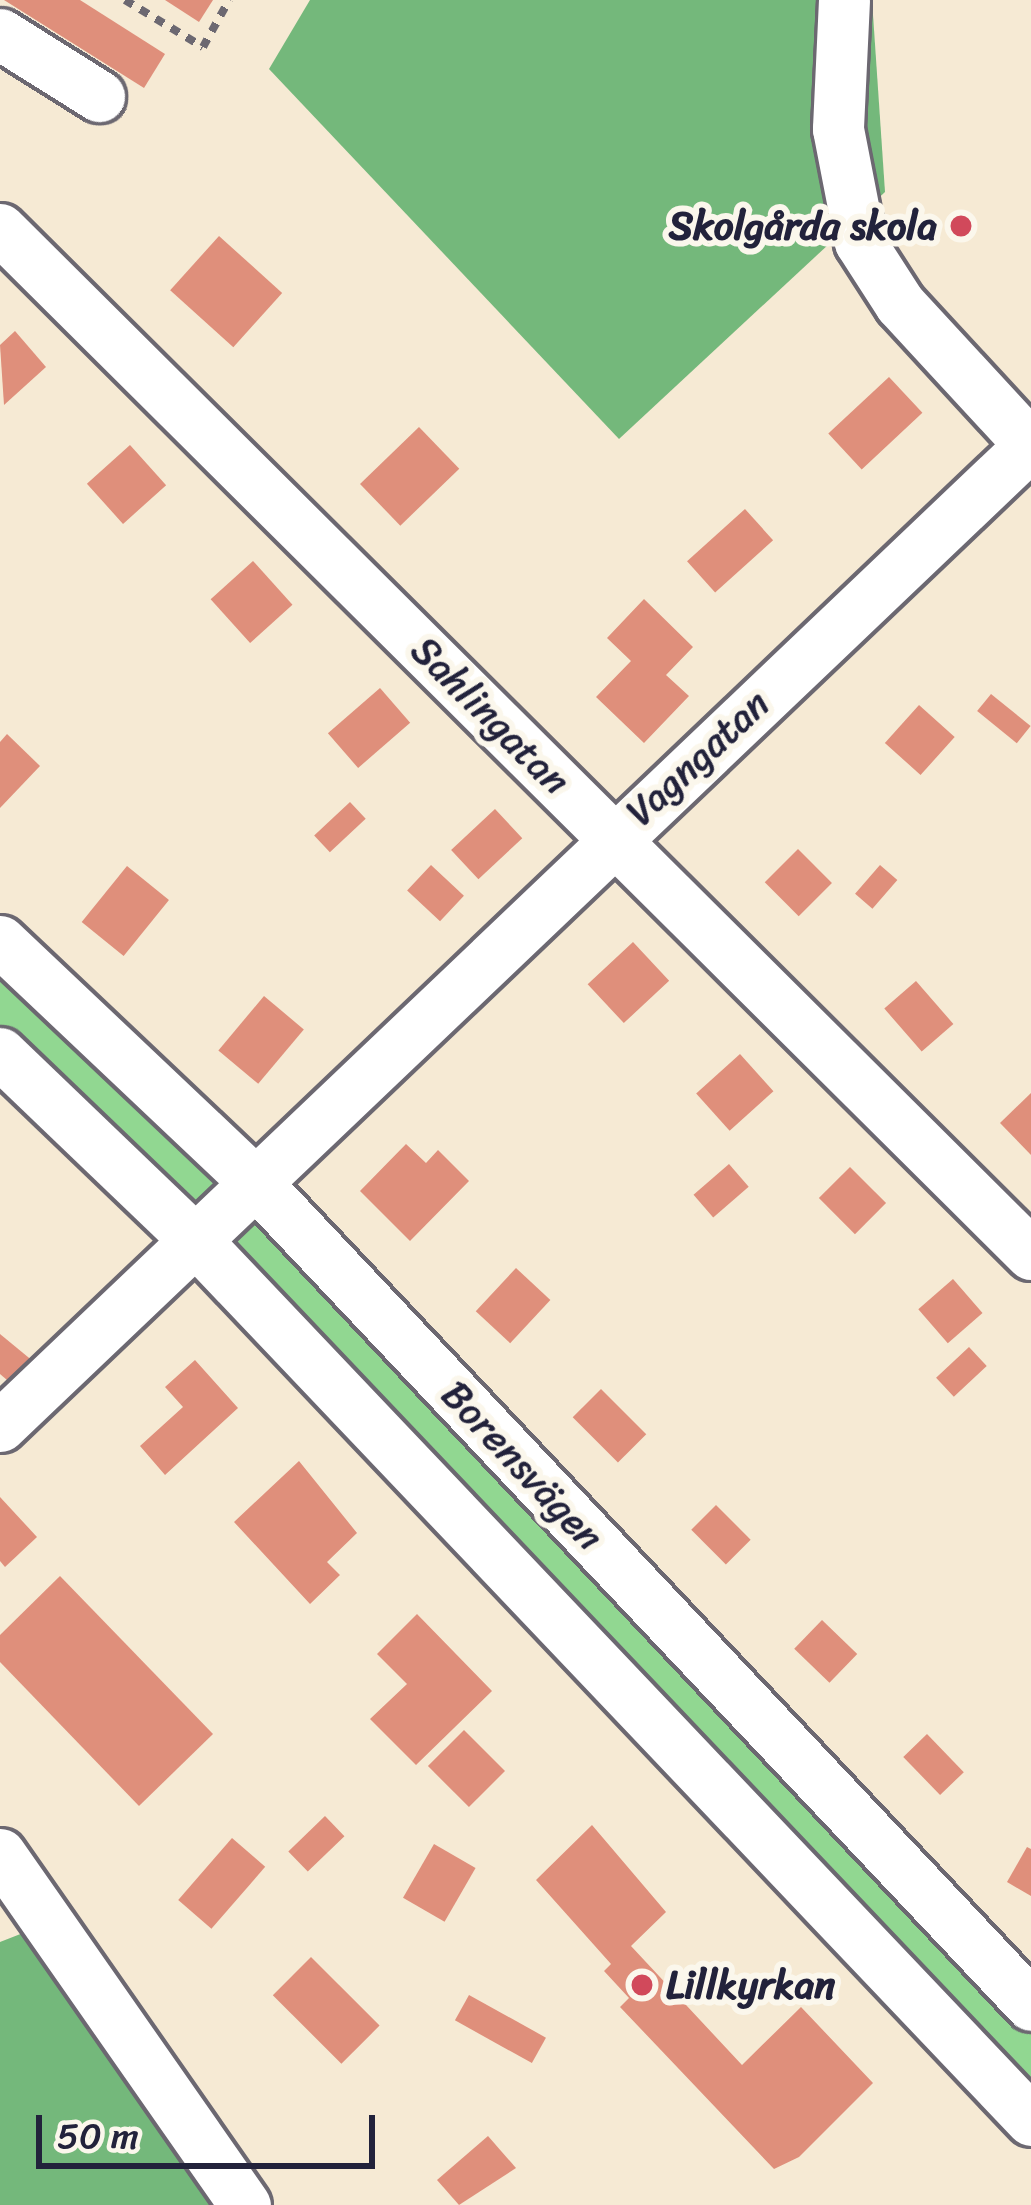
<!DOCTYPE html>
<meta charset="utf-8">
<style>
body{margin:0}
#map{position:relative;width:1031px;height:2205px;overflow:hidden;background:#f6ead4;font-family:Sriracha,sans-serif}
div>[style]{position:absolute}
.green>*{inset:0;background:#91d791}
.forest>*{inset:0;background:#74b87b}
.building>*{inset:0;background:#df8f7b;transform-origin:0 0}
.path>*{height:8px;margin-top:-4px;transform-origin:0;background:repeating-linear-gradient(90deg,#6c6871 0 9px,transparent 0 18px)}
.roads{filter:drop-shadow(3px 0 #6c6871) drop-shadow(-3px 0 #6c6871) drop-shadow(0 3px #6c6871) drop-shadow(0 -3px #6c6871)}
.minor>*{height:51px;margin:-25.5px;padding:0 25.5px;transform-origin:25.5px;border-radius:25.5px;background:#fff}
.dots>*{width:33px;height:33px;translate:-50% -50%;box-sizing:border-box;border:6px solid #fbf7ec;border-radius:50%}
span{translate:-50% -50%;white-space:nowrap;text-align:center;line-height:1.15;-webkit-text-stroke:12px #fbf7ec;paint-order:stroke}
.poi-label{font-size:39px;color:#22223b;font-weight:700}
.right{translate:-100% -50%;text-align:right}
.left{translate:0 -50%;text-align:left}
.street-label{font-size:39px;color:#22223b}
.scale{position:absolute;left:36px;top:2115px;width:339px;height:54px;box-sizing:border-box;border:6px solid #22223b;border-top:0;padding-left:15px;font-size:36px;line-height:42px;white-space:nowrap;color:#22223b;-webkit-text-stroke:9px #fbf7ec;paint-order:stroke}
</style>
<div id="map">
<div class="green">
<i style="clip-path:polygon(0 932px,1031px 1976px,1031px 2101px,0 1049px)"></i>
</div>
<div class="forest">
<i style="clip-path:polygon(310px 0,872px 0,885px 192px,619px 439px,269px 69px)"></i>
<i style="clip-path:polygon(46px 1924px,234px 2172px,272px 2205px,0 2205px,0 1942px)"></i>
</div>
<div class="building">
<i style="clip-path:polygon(4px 0,80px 0,165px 54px,144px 88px)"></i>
<i style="clip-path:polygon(165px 0,213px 0,199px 22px)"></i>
<i style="left:219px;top:236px;width:85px;height:73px;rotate:42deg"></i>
<i style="clip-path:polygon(15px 331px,46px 367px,4px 405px,0 345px)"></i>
<i style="left:889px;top:377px;width:49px;height:83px;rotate:47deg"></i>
<i style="left:419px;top:427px;width:58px;height:82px;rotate:46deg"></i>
<i style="left:130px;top:445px;width:54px;height:58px;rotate:48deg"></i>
<i style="left:745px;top:509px;width:42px;height:78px;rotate:48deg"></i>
<i style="left:253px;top:561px;width:59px;height:57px;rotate:48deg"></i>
<i style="clip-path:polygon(644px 599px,693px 647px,666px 675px,689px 696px,644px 743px,596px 697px,631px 661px,607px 638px)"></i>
<i style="left:380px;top:688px;width:46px;height:69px;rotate:49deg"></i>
<i style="left:991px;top:694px;width:51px;height:22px;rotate:39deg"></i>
<i style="left:919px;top:705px;width:48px;height:51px;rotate:42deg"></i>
<i style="clip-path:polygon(7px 734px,40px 766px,0 808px,0 742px)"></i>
<i style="left:350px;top:802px;width:23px;height:49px;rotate:47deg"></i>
<i style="left:495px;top:809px;width:40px;height:60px;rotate:47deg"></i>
<i style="left:798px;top:849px;width:48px;height:47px;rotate:45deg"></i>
<i style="left:431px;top:865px;width:45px;height:35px;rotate:43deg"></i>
<i style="left:880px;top:865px;width:23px;height:38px;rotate:41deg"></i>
<i style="left:127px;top:866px;width:54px;height:72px;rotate:39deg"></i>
<i style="left:633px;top:942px;width:53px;height:62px;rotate:47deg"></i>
<i style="left:916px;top:981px;width:57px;height:42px;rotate:49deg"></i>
<i style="left:264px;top:996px;width:52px;height:71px;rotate:40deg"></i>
<i style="left:740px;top:1054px;width:50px;height:59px;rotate:48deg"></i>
<i style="clip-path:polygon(1031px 1093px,1031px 1155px,1000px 1123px)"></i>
<i style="clip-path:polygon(406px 1144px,426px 1163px,438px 1150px,469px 1181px,410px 1241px,360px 1191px)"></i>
<i style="left:729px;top:1164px;width:30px;height:47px;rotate:49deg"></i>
<i style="left:850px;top:1167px;width:51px;height:44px;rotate:45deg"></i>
<i style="left:516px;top:1268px;width:47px;height:59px;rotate:43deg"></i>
<i style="left:953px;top:1279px;width:45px;height:46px;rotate:49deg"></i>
<i style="clip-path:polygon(0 1334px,34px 1362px,14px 1386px,0 1374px)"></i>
<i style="left:969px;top:1347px;width:26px;height:45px;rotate:47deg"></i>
<i style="clip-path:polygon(195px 1360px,238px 1408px,165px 1475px,140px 1446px,183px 1407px,165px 1387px)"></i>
<i style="left:601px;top:1389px;width:64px;height:40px;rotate:45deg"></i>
<i style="clip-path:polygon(299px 1461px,357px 1533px,327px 1562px,340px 1575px,310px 1604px,234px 1522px)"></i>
<i style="clip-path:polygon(0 1497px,37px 1537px,5px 1567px,0 1561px)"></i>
<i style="left:716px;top:1505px;width:49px;height:35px;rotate:45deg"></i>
<i style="clip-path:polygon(60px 1576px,213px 1734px,139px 1806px,0 1662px,0 1635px)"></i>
<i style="clip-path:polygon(417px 1614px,492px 1691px,416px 1765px,370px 1719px,407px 1684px,377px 1654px)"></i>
<i style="left:822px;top:1620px;width:49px;height:40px;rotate:44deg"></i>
<i style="left:464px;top:1730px;width:58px;height:51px;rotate:45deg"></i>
<i style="left:927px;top:1734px;width:53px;height:33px;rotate:46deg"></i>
<i style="left:325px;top:1816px;width:28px;height:51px;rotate:46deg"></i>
<i style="clip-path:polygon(592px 1825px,666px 1912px,631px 1946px,742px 2065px,801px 2007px,873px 2083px,799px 2157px,774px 2169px,620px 2007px,629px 1998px,604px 1971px,611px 1964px,536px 1880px)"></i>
<i style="left:232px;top:1838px;width:44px;height:82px;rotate:41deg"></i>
<i style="left:434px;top:1844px;width:48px;height:62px;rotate:30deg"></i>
<i style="clip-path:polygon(1027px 1847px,1031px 1849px,1031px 1896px,1007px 1882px)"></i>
<i style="left:311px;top:1957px;width:97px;height:54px;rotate:45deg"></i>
<i style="left:469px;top:1995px;width:88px;height:29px;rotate:29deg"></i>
<i style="clip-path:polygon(488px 2136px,516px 2168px,459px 2205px,437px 2180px)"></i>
</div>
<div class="path">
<i style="left:125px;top:0;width:91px;rotate:31.1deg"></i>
<i style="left:203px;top:47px;width:54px;rotate:-61deg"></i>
</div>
<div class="roads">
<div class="minor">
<i style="left:844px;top:0;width:129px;rotate:92.7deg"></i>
<i style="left:838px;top:129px;width:115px;rotate:79deg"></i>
<i style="left:860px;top:242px;width:74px;rotate:57.2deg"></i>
<i style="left:900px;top:304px;width:193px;rotate:47.3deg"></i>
<i style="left:0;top:34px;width:117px;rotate:32.1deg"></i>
<i style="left:0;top:229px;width:1454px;rotate:44.83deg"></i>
<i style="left:0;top:941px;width:351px;rotate:43.4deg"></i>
<i style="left:255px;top:1182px;width:1131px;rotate:46.68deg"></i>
<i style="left:0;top:1053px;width:273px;rotate:43.8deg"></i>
<i style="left:197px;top:1242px;width:1211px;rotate:46.47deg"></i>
<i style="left:0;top:1426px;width:1422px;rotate:-43.6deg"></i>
<i style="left:0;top:1854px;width:428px;rotate:55.1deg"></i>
</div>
</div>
<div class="dots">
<i style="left:961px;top:226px;background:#d1495b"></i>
<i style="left:642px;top:1985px;background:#d1495b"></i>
</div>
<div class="poi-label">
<span class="right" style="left:937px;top:226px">Skolgårda skola</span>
<span class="left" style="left:666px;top:1985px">Lillkyrkan</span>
</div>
<div class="street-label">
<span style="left:490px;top:716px;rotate:45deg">Sahlingatan</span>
<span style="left:698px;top:758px;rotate:-43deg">Vagngatan</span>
<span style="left:522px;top:1466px;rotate:47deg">Borensvägen</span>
</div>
<div class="scale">50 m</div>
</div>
